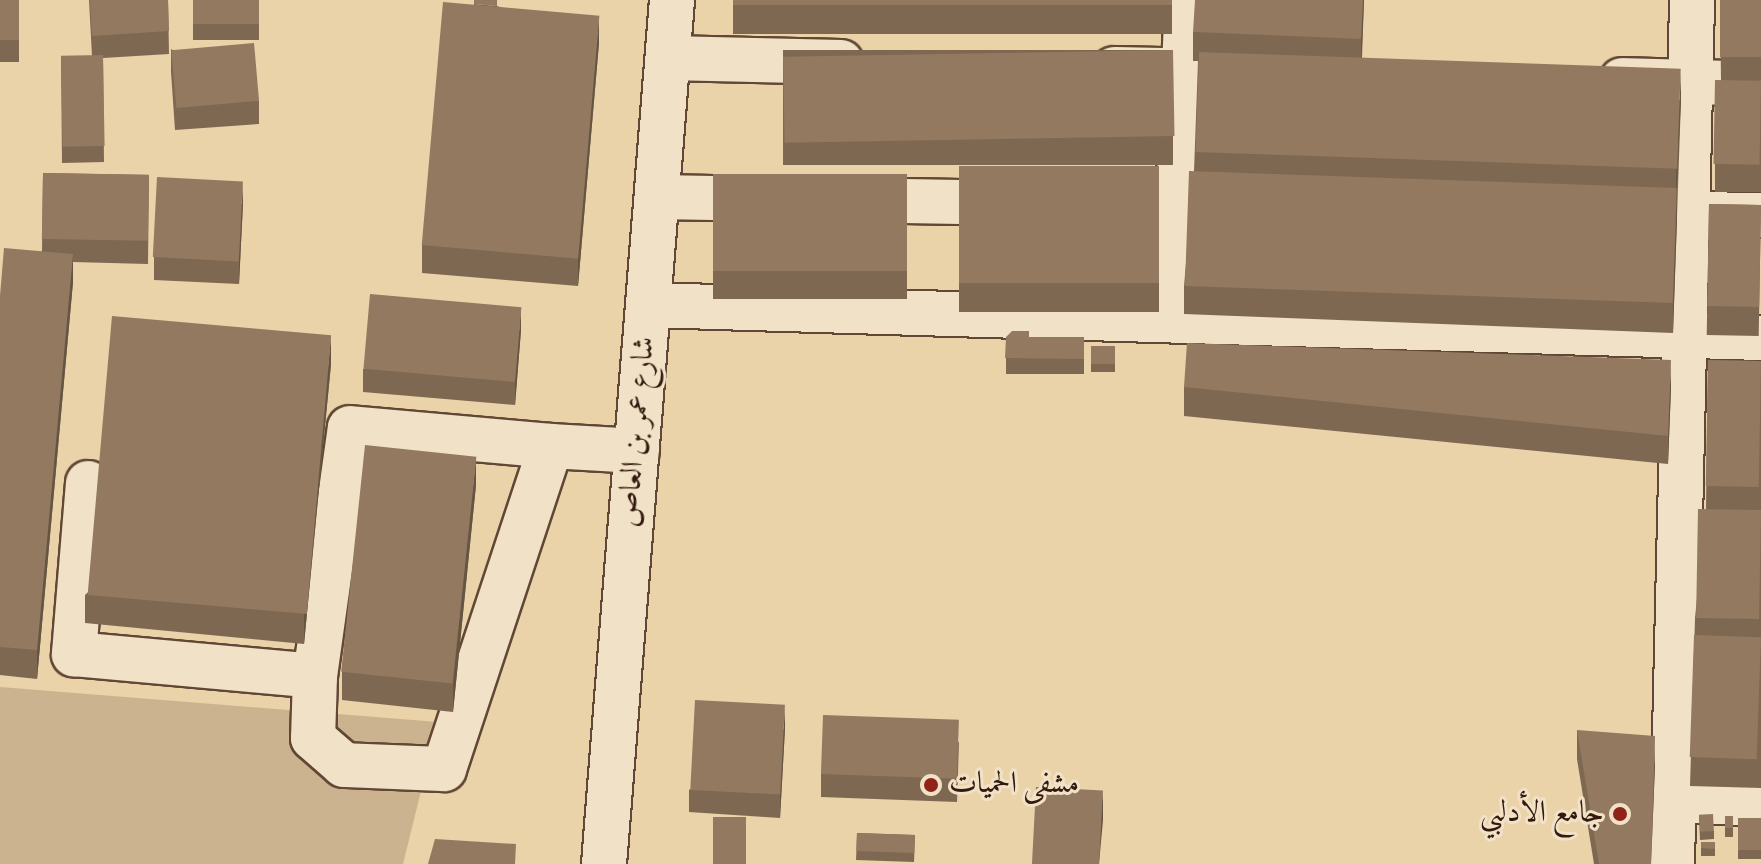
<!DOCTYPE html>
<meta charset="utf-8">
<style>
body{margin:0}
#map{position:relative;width:1761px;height:864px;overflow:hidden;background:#ead2a9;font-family:"Sorts Mill Goudy",Amiri,serif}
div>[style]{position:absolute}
.green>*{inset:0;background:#cbb38f}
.roads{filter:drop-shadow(2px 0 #614735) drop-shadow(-2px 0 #614735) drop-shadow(0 2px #614735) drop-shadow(0 -2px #614735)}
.minor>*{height:44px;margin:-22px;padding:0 22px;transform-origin:22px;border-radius:22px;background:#f1e2c7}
.wall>*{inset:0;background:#7e6852;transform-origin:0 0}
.shaded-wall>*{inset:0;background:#665542}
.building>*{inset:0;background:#92795f;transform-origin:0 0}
.dots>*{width:22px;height:22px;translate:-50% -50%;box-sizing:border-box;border:4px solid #f1e2c7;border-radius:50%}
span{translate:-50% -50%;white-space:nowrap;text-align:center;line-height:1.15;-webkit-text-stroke:6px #f1e2c7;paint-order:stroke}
.street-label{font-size:30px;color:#33190e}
.poi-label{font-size:30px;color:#33190e}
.left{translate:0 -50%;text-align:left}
.right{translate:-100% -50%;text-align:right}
</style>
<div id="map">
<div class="green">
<i style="clip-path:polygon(0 687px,438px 722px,403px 864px,0 864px)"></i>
</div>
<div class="roads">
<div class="minor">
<i style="left:668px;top:58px;width:173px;rotate:1.3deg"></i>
<i style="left:1114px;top:69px;width:143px;rotate:1.2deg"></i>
<i style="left:1622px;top:80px;width:139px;rotate:1.6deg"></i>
<i style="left:657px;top:197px;width:113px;rotate:1deg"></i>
<i style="left:847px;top:200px;width:171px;rotate:1deg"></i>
<i style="left:1099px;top:204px;width:147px;rotate:1.2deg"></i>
<i style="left:1619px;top:213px;width:142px;rotate:0.8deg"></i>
<i style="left:649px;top:305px;width:1112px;rotate:1.7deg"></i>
<i style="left:1173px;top:319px;width:319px;rotate:-87.5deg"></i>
<i style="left:88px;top:483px;width:172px;rotate:94.7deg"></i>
<i style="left:74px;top:654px;width:242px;rotate:5.2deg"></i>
<i style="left:315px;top:676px;width:250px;rotate:-82deg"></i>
<i style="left:350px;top:428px;width:202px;rotate:5.1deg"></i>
<i style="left:315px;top:676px;width:62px;rotate:91.8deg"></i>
<i style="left:313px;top:738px;width:41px;rotate:41.1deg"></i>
<i style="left:344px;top:765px;width:100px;rotate:2.3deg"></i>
<i style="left:444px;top:769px;width:340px;rotate:-71.7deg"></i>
<i style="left:551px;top:446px;width:86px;rotate:3.3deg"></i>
<i style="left:1674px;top:800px;width:87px;rotate:2.6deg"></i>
<i style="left:604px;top:864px;width:867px;rotate:-85.5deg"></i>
<i style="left:1672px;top:864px;width:864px;rotate:-88.67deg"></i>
</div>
</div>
<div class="wall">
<i style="left:0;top:0;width:19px;height:62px"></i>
<i style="clip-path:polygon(89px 0,168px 0,169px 54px,103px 58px,104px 162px,62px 163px,61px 56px,92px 56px)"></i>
<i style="left:193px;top:0;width:66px;height:40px"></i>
<i style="left:733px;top:0;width:439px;height:34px"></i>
<i style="clip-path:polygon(1364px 0,1362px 58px,1681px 100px,1673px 333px,1184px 314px,1184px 286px,1194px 171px,1198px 61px,1193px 61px,1193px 32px)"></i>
<i style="clip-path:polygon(1720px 0,1761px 0,1761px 192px,1715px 192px,1715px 80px,1721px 81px)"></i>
<i style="clip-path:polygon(474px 4px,497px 6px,599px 43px,578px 286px,422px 273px,422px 245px)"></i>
<i style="clip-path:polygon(171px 49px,259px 101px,259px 124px,175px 130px,171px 72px)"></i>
<i style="left:1173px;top:50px;width:115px;height:390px;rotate:90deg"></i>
<i style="left:1159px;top:166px;width:146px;height:200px;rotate:90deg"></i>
<i style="clip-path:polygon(43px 173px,149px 175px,148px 264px,73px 262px,73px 282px,37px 679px,0 675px,0 296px,42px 251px)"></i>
<i style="left:713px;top:174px;width:194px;height:125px"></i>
<i style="clip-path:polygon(243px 203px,239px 284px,154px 280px,154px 257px)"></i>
<i style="left:1709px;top:204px;width:52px;height:131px;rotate:1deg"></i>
<i style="clip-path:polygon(521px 330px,515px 405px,363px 392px,363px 369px)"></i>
<i style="left:1006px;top:337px;width:78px;height:37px"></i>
<i style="left:1091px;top:346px;width:24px;height:26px"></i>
<i style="clip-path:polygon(1708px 360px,1761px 361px,1761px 788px,1690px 786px,1695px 618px,1706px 509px)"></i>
<i style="clip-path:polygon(331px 364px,304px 644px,85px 623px,85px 595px)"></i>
<i style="clip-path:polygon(1184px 387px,1671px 388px,1668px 464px,1184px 416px)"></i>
<i style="clip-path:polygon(476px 485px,453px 712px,342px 700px,342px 672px)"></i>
<i style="clip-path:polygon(785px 728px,780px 818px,689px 812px,689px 790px)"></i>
<i style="clip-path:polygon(1577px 730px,1655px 764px,1651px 864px,1594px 864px,1577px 759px)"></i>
<i style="clip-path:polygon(959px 742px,957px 802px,821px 797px,821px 774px)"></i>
<i style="clip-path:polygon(1699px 815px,1714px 831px,1714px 839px,1700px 840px)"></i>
<i style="left:1725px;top:816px;width:8px;height:21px"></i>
<i style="left:1738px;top:818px;width:23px;height:41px"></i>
<i style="left:857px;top:833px;width:58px;height:27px;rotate:2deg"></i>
<i style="left:1701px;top:842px;width:14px;height:14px"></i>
</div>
<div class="shaded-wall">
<i style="clip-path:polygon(1363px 0,1364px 0,1361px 68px,1361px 39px)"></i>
<i style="clip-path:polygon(599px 15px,599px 43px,578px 286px,578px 258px)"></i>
<i style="clip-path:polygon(1681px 72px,1681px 100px,1676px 201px,1676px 173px)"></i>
<i style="clip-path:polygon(243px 181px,243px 203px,239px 284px,239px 261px)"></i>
<i style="clip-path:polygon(1677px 190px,1677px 219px,1673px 333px,1673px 305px)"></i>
<i style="clip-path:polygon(73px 254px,73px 282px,37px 679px,37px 650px)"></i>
<i style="clip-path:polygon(521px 307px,521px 330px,515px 405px,515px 382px)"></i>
<i style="clip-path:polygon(331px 336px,331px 364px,304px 644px,304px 615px)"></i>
<i style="clip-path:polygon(1671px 360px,1671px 388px,1668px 464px,1668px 436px)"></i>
<i style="clip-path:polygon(476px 457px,476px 485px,453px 712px,453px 683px)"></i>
<i style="clip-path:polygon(785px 705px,785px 728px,780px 818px,780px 795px)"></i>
<i style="clip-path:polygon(1655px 736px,1655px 764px,1651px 864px)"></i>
<i style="clip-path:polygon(1103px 791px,1103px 820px,1099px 864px,1096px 864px)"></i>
</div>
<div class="building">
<i style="left:0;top:0;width:19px;height:40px"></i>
<i style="clip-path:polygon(90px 0,168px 0,169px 31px,92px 36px)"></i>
<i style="left:193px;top:0;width:66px;height:24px"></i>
<i style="clip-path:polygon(474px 0,497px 0,497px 6px,474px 4px)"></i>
<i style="left:733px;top:0;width:439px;height:5px"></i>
<i style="clip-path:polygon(1195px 0,1363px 0,1361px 39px,1193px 32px)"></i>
<i style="left:1720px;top:0;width:41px;height:57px"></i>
<i style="left:443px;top:2px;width:157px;height:244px;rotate:5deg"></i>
<i style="left:254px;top:43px;width:58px;height:83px;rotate:85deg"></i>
<i style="left:1173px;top:50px;width:86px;height:390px;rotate:89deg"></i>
<i style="left:1199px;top:52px;width:482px;height:100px;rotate:2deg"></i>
<i style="left:103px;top:55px;width:91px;height:42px;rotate:89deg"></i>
<i style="left:1715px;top:80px;width:46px;height:84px;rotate:1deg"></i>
<i style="left:1159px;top:166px;width:117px;height:200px;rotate:90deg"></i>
<i style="left:1189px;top:171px;width:488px;height:115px;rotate:2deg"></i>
<i style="left:43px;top:173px;width:106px;height:66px;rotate:1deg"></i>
<i style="left:713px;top:174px;width:194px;height:97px"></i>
<i style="left:157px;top:177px;width:86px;height:80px;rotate:3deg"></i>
<i style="left:1709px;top:204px;width:52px;height:102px;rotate:1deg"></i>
<i style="clip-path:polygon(4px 248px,73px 254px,37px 650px,0 647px,0 296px)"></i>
<i style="left:370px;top:294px;width:152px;height:75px;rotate:5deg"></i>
<i style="left:112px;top:316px;width:220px;height:280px;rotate:5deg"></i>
<i style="clip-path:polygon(1012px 331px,1029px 331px,1029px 337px,1084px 337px,1084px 359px,1005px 358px,1006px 337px)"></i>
<i style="clip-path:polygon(1187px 343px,1671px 360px,1668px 436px,1184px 387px)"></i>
<i style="left:1091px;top:346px;width:24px;height:18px"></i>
<i style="left:1708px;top:360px;width:53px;height:126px;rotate:1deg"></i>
<i style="left:365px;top:445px;width:112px;height:228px;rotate:6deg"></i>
<i style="left:1698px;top:509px;width:63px;height:109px;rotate:1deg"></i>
<i style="left:1694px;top:635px;width:67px;height:122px;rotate:2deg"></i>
<i style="left:695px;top:700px;width:90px;height:90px;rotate:3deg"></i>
<i style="left:823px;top:715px;width:136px;height:59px;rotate:2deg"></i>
<i style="clip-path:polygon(1577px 730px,1655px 736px,1651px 864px,1599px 864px)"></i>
<i style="left:1036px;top:787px;width:67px;height:77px;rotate:3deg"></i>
<i style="left:1713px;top:814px;width:17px;height:14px;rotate:87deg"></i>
<i style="left:1725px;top:816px;width:8px;height:12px"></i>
<i style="left:713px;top:817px;width:33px;height:47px"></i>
<i style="left:1738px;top:818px;width:23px;height:32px"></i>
<i style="left:857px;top:833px;width:58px;height:18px;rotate:2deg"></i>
<i style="clip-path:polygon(435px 839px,516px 844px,515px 864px,428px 864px)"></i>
<i style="clip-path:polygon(1701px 842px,1715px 842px,1715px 849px,1701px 848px)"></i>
</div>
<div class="dots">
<i style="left:931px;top:785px;background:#8f2418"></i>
<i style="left:1620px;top:814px;background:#8f2418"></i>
</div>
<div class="street-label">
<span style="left:638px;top:432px;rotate:-85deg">شارع عمر بن العاص</span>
</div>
<div class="poi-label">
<span class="left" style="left:949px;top:785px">مشفى الحميات</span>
<span class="right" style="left:1604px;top:814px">جامع الأدلبي</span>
</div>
</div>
